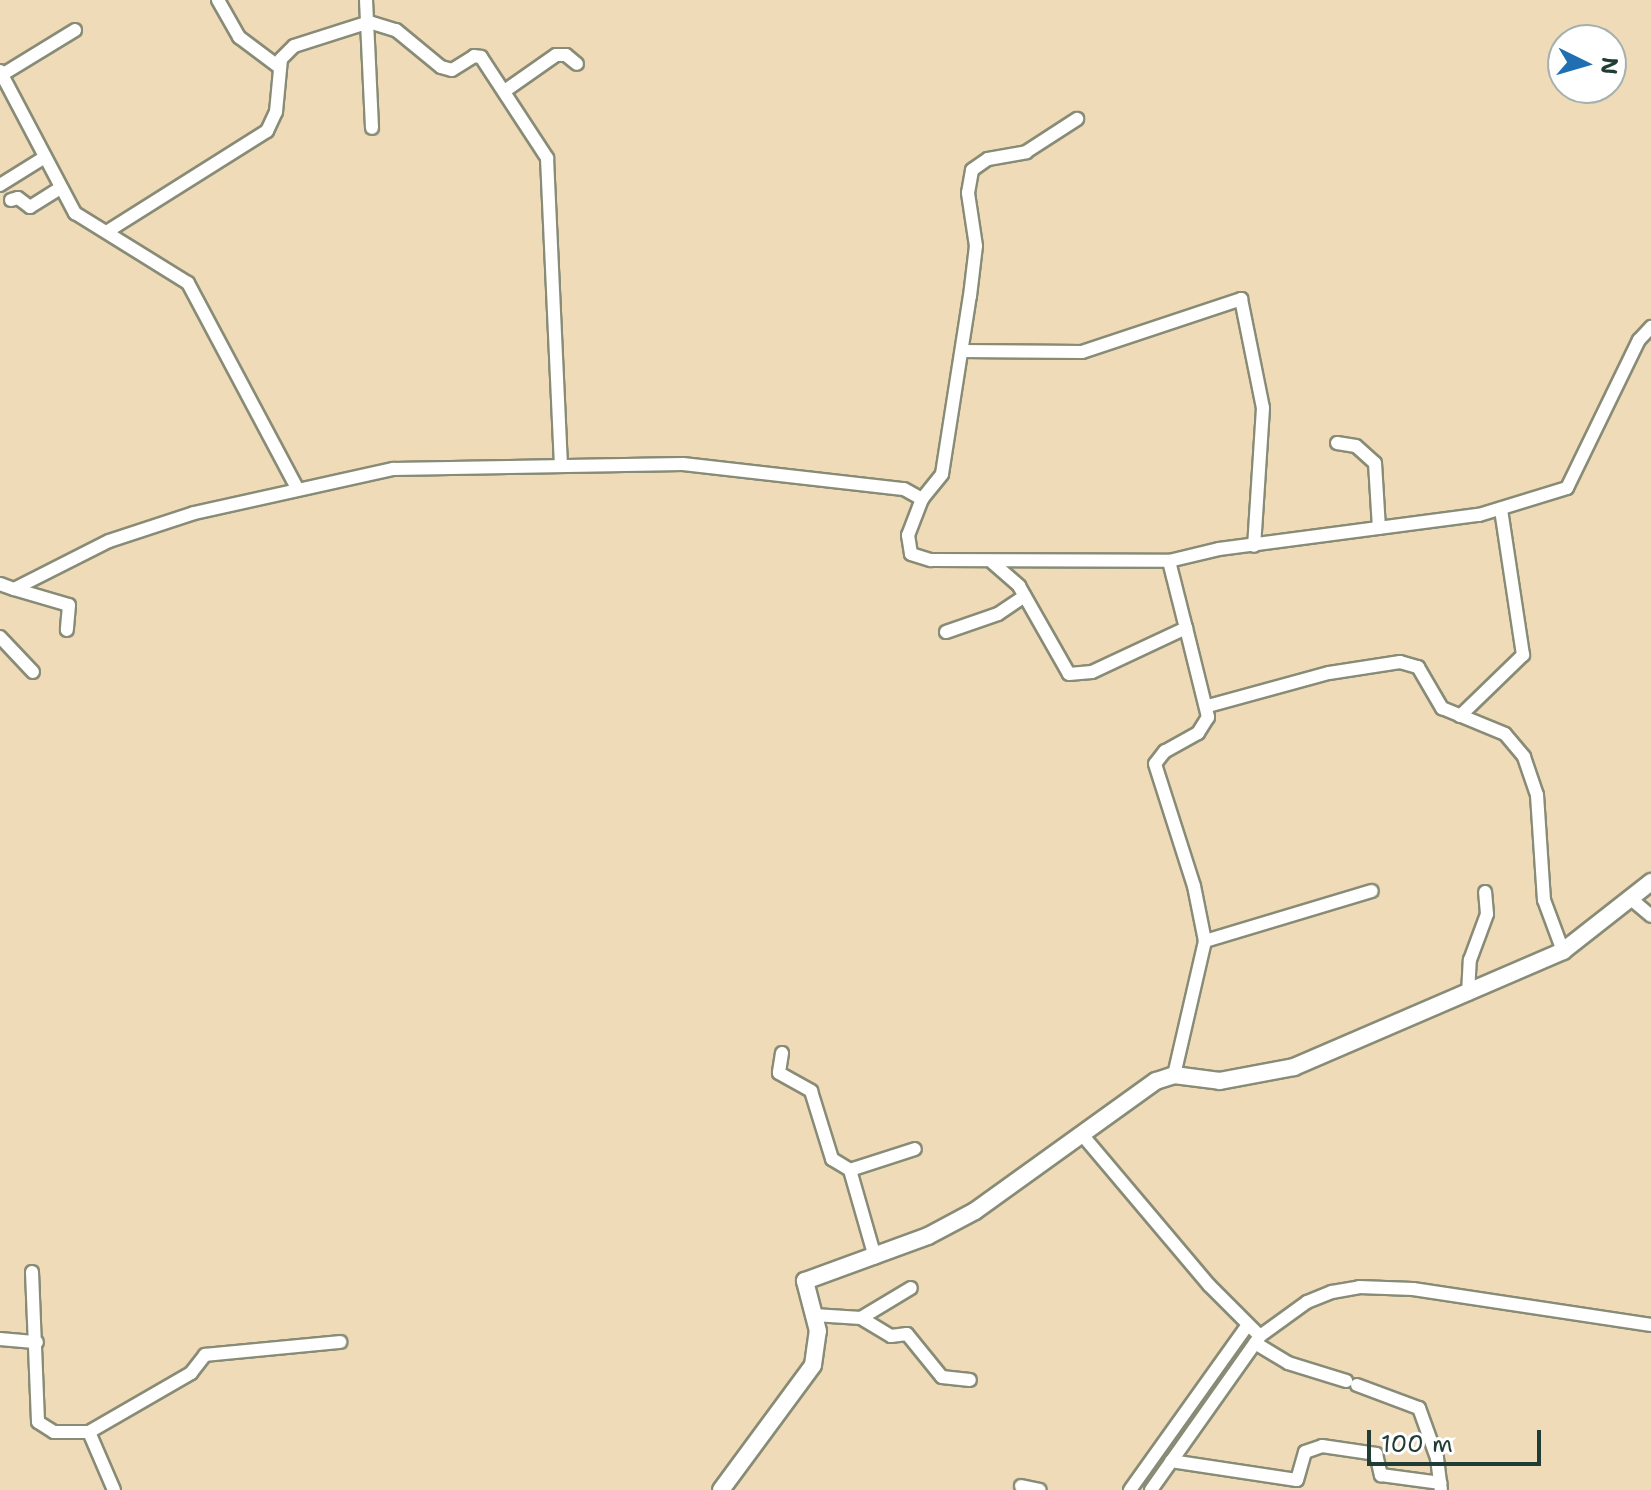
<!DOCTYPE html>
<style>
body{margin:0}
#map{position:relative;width:1651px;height:1490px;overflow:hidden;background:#f0dbb9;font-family:"Shantell Sans",sans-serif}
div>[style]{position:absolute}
.roads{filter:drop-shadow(2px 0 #888c76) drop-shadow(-2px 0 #888c76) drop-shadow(0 2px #888c76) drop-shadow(0 -2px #888c76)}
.minor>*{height:12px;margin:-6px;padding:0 6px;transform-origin:6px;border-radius:6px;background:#fff}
.tertiary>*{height:16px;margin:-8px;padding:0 8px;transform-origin:8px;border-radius:8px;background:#fff}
span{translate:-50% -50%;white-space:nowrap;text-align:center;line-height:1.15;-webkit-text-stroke:6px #fff;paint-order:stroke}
.north{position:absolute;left:1547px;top:24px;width:80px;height:80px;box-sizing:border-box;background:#fff;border:2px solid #a5b1ae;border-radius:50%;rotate:95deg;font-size:22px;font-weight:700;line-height:32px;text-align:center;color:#1f3d34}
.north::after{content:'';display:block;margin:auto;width:28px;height:36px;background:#1f6fb2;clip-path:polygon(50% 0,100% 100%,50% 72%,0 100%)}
.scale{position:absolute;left:1367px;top:1430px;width:174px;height:36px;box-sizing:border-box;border:4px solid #1f3d34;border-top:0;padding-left:10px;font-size:24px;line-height:28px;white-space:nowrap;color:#1f3d34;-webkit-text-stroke:6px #fff;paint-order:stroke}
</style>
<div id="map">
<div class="roads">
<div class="minor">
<i style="left:218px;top:0;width:43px;rotate:60.4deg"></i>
<i style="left:239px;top:37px;width:50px;rotate:36.9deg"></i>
<i style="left:366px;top:0;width:128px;rotate:87.3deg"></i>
<i style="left:0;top:71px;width:161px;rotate:62.2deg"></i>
<i style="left:75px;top:213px;width:133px;rotate:31.8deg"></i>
<i style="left:188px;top:283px;width:230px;rotate:62deg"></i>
<i style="left:0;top:76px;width:88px;rotate:-31.5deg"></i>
<i style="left:506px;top:90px;width:61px;rotate:-35deg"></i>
<i style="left:556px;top:55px;width:10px"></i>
<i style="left:566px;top:55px;width:14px;rotate:39deg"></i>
<i style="left:0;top:185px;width:53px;rotate:-31.9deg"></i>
<i style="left:11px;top:200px;width:7px;rotate:-16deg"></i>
<i style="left:18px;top:198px;width:15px;rotate:37deg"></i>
<i style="left:30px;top:207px;width:36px;rotate:-32deg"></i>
<i style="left:108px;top:231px;width:188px;rotate:-32.2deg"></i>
<i style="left:267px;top:131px;width:21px;rotate:-65deg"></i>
<i style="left:276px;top:112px;width:53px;rotate:-84.6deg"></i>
<i style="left:281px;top:59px;width:18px;rotate:-45deg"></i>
<i style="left:294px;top:46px;width:79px;rotate:-17.7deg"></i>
<i style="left:369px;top:22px;width:28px;rotate:17deg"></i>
<i style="left:396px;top:30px;width:58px;rotate:39.4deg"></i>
<i style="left:441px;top:67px;width:11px;rotate:15deg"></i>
<i style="left:452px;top:70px;width:26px;rotate:-32deg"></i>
<i style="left:474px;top:56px;width:7px;rotate:8deg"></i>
<i style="left:481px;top:57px;width:121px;rotate:56.8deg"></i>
<i style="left:547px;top:158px;width:306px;rotate:87.4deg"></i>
<i style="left:962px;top:351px;width:120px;rotate:0.5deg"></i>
<i style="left:1082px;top:352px;width:168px;rotate:-18.4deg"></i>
<i style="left:1241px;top:299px;width:111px;rotate:78.6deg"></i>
<i style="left:1263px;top:408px;width:138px;rotate:93.7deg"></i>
<i style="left:1337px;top:443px;width:19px;rotate:9deg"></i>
<i style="left:1356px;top:446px;width:25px;rotate:42deg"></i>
<i style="left:1375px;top:463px;width:65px;rotate:86.5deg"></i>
<i style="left:922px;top:499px;width:32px;rotate:-51deg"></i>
<i style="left:942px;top:474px;width:180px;rotate:-81.1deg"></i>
<i style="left:970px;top:296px;width:50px;rotate:-83.2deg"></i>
<i style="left:976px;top:246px;width:54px;rotate:-98.6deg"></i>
<i style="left:968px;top:193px;width:23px;rotate:-80deg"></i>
<i style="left:972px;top:170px;width:19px;rotate:-35deg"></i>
<i style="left:988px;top:159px;width:39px;rotate:-10deg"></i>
<i style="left:1026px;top:152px;width:61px;rotate:-32.9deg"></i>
<i style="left:1169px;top:561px;width:69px;rotate:75.8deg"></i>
<i style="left:993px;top:563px;width:35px;rotate:41deg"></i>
<i style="left:1019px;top:586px;width:101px;rotate:60.4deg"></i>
<i style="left:1069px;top:674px;width:23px;rotate:-5deg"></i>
<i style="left:1092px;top:672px;width:104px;rotate:-25.1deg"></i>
<i style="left:1186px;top:628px;width:92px;rotate:76.1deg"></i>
<i style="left:1208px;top:717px;width:19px;rotate:122deg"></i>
<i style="left:1198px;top:733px;width:38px;rotate:151deg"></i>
<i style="left:1165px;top:751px;width:16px;rotate:128deg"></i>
<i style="left:1155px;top:764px;width:128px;rotate:72.3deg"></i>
<i style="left:1194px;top:886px;width:56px;rotate:78.7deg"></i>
<i style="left:1205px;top:941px;width:138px;rotate:103deg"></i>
<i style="left:0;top:584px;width:15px;rotate:20deg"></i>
<i style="left:14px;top:589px;width:106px;rotate:-26.8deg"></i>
<i style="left:109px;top:541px;width:89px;rotate:-18.2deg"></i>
<i style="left:194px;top:513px;width:204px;rotate:-12.5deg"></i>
<i style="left:393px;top:469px;width:290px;rotate:-1deg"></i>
<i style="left:683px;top:464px;width:222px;rotate:6.5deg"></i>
<i style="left:904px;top:489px;width:21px;rotate:29deg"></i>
<i style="left:922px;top:499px;width:39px;rotate:111deg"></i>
<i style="left:908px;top:535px;width:19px;rotate:81deg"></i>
<i style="left:911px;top:554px;width:21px;rotate:17deg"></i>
<i style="left:931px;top:560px;width:238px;rotate:0.2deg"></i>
<i style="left:1169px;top:561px;width:51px;rotate:-13.5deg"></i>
<i style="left:1219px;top:549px;width:262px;rotate:-7.5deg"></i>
<i style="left:1479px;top:515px;width:92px;rotate:-17.1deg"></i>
<i style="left:1567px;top:488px;width:165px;rotate:-64.1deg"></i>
<i style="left:1639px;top:340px;width:18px;rotate:-47deg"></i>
<i style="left:14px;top:589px;width:57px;rotate:16.2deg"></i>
<i style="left:69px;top:605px;width:25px;rotate:95deg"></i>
<i style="left:946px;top:632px;width:55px;rotate:-19.1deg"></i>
<i style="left:998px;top:614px;width:32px;rotate:-34deg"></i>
<i style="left:0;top:637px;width:48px;rotate:46.7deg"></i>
<i style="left:1208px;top:706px;width:125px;rotate:-15.3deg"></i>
<i style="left:1329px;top:673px;width:72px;rotate:-8.8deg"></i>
<i style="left:1400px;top:662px;width:19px;rotate:16deg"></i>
<i style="left:1418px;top:667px;width:48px;rotate:59.7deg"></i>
<i style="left:1442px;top:708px;width:68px;rotate:22.4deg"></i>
<i style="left:1505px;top:734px;width:30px;rotate:50deg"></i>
<i style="left:1524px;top:757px;width:40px;rotate:71.1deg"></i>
<i style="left:1537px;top:795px;width:105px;rotate:86.2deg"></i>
<i style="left:1544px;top:900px;width:54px;rotate:69.6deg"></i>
<i style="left:1460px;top:716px;width:88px;rotate:-44.1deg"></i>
<i style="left:1523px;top:655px;width:148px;rotate:-98.6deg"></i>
<i style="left:1631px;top:899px;width:26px;rotate:40deg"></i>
<i style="left:1205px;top:941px;width:174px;rotate:-16.7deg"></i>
<i style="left:1468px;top:994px;width:34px;rotate:-87deg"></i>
<i style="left:1470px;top:960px;width:49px;rotate:-69.7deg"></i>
<i style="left:1487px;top:914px;width:22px;rotate:-95deg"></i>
<i style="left:782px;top:1053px;width:20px;rotate:99deg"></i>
<i style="left:779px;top:1073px;width:37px;rotate:29deg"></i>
<i style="left:811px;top:1091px;width:71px;rotate:72.8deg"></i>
<i style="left:832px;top:1159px;width:21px;rotate:31deg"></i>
<i style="left:850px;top:1170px;width:91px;rotate:74deg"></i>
<i style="left:1084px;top:1137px;width:194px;rotate:49.8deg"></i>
<i style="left:1209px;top:1285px;width:72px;rotate:45deg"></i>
<i style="left:850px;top:1170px;width:68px;rotate:-17.9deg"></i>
<i style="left:32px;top:1272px;width:150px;rotate:87.7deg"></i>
<i style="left:38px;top:1422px;width:19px;rotate:32deg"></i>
<i style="left:54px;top:1432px;width:35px"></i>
<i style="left:89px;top:1432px;width:63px;rotate:66.7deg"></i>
<i style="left:814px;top:1315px;width:47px;rotate:3.7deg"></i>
<i style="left:861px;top:1318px;width:35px;rotate:31deg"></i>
<i style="left:891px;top:1336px;width:16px;rotate:-7deg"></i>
<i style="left:907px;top:1334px;width:55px;rotate:50.9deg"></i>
<i style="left:942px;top:1377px;width:28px;rotate:6deg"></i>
<i style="left:861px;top:1318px;width:58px;rotate:-31deg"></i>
<i style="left:0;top:1339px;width:37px;rotate:5deg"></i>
<i style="left:1255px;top:1343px;width:39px;rotate:31deg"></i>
<i style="left:1288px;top:1363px;width:61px;rotate:17.2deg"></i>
<i style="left:1357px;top:1385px;width:66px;rotate:20.4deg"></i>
<i style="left:1419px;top:1408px;width:53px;rotate:70.2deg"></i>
<i style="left:1437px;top:1458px;width:32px;rotate:83deg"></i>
<i style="left:89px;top:1432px;width:118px;rotate:-30deg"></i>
<i style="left:191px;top:1373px;width:23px;rotate:-52deg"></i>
<i style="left:205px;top:1355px;width:136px;rotate:-5.5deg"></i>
<i style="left:1171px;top:1461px;width:127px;rotate:8.6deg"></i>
<i style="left:1297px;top:1480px;width:29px;rotate:-74deg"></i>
<i style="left:1305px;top:1452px;width:18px;rotate:-19deg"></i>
<i style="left:1322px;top:1446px;width:55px;rotate:8.4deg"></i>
<i style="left:1376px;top:1454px;width:22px;rotate:77deg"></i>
<i style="left:1381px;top:1475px;width:60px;rotate:7.7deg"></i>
<i style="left:1021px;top:1486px;width:19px;rotate:12deg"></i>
<i style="left:1130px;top:1490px;width:201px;rotate:-54.5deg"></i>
<i style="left:1151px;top:1490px;width:189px;rotate:-54.7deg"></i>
<i style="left:1260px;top:1336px;width:58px;rotate:-35.9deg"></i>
<i style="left:1307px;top:1302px;width:27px;rotate:-22deg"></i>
<i style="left:1332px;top:1292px;width:27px;rotate:-10deg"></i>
<i style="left:1359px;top:1287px;width:54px;rotate:2.1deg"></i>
<i style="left:1413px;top:1289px;width:241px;rotate:8.6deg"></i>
</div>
<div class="tertiary">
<i style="left:721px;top:1490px;width:155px;rotate:-53.6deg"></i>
<i style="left:813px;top:1365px;width:34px;rotate:-82deg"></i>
<i style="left:818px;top:1331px;width:52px;rotate:-104.6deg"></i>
<i style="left:805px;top:1281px;width:131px;rotate:-20.1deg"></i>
<i style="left:928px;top:1236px;width:53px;rotate:-28deg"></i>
<i style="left:975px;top:1211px;width:223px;rotate:-35.7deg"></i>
<i style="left:1156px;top:1081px;width:19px;rotate:-18deg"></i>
<i style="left:1174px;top:1075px;width:46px;rotate:7.4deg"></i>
<i style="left:1220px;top:1081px;width:75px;rotate:-10.7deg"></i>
<i style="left:1294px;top:1067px;width:293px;rotate:-23.3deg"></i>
<i style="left:1563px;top:951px;width:112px;rotate:-38.1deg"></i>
</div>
</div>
<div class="north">N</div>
<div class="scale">100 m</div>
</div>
